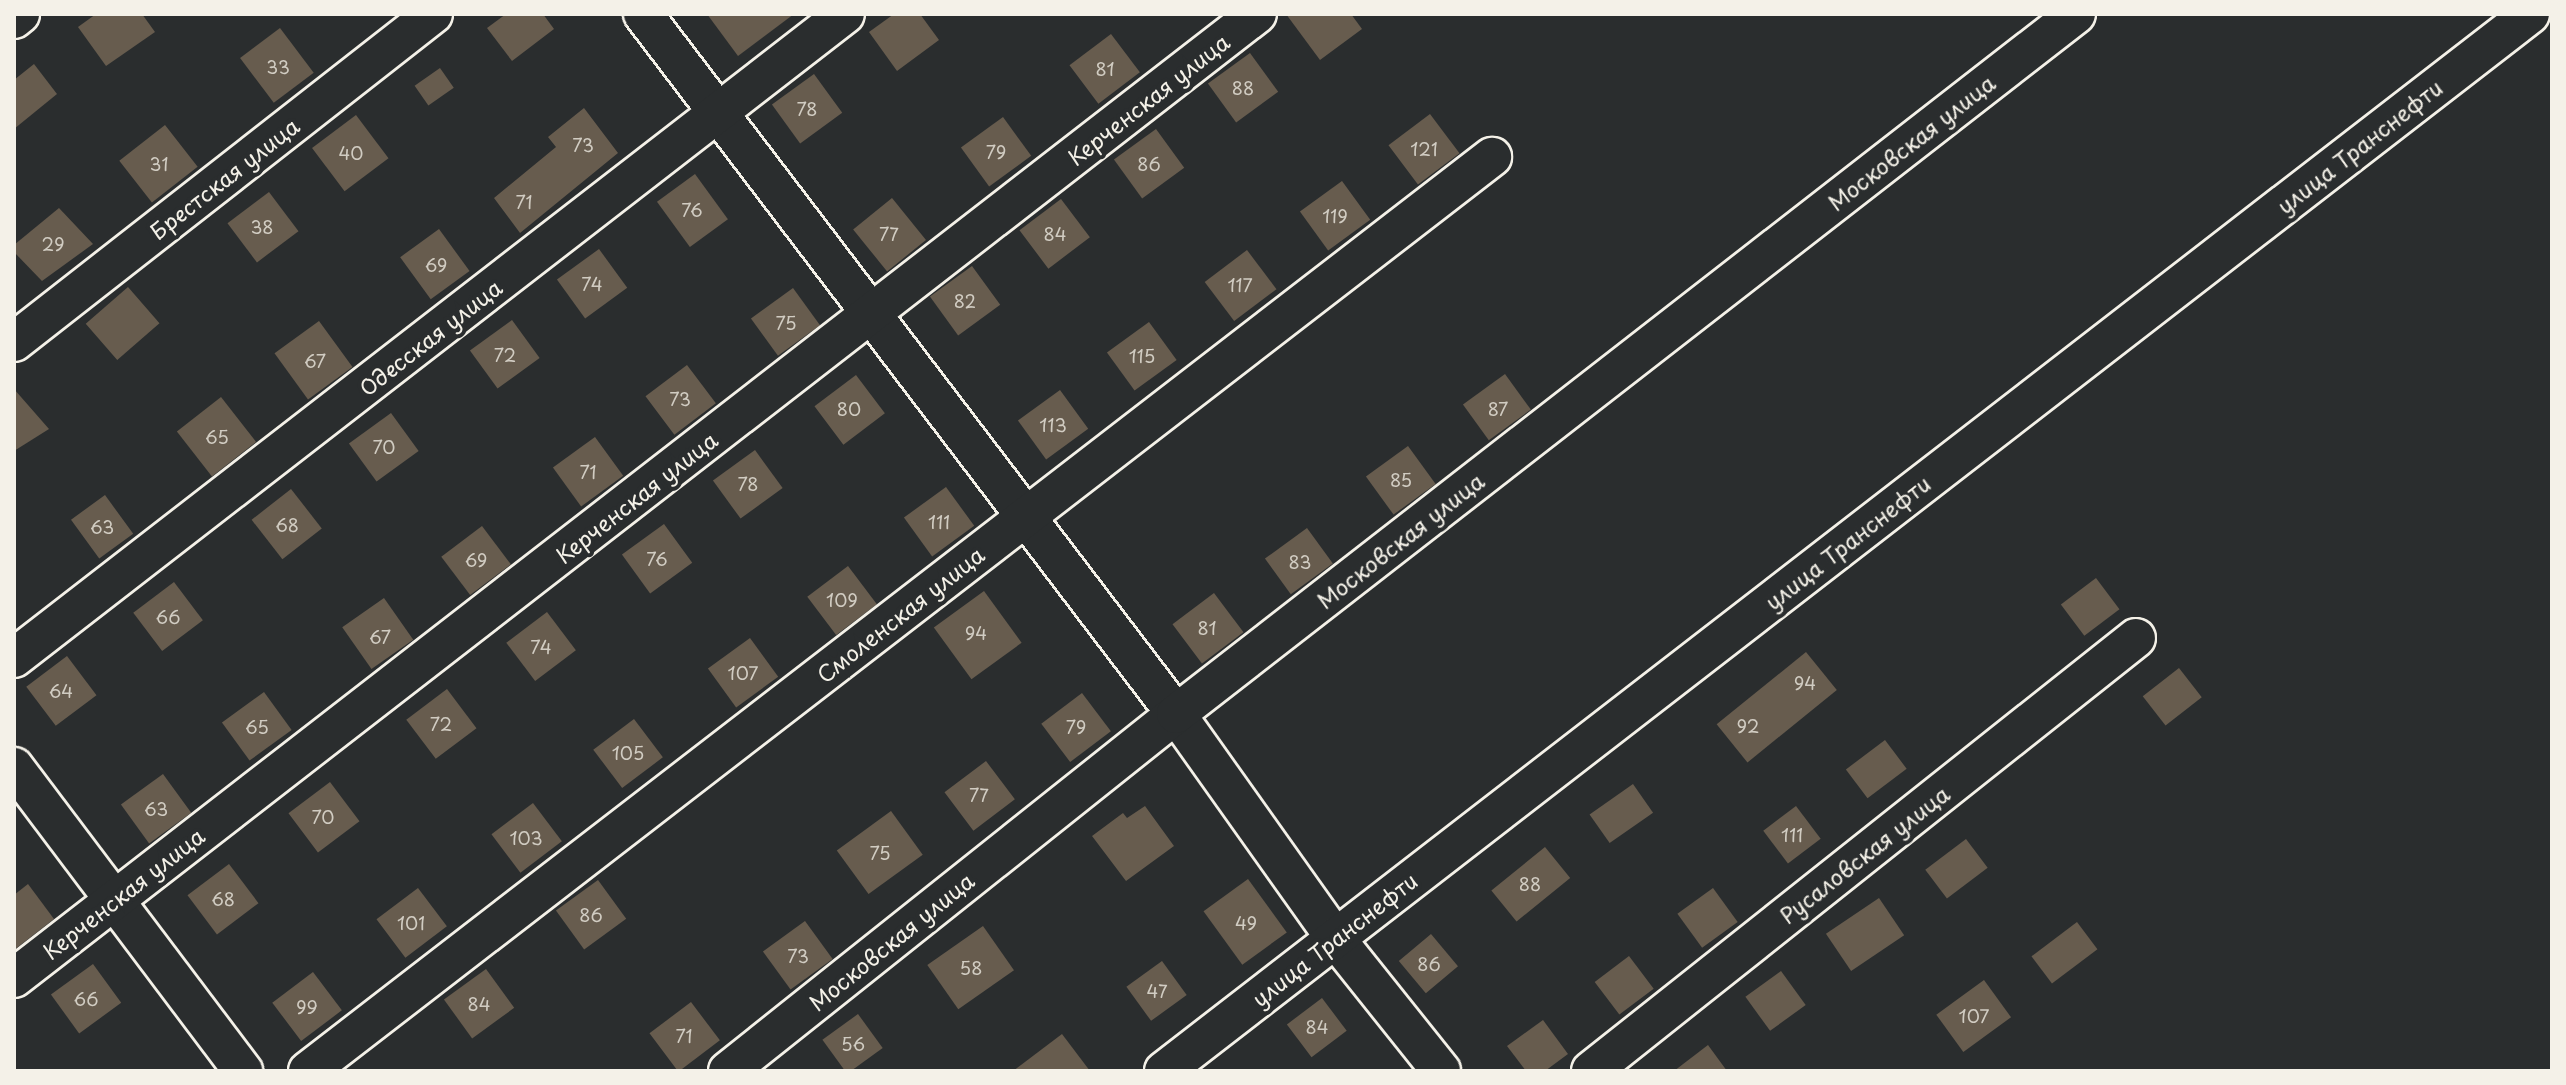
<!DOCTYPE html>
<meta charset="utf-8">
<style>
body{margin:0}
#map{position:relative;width:2566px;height:1085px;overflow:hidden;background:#2a2d2e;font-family:"Playpen Sans",sans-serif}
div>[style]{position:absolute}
.building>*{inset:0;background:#675c4e;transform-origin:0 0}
.roads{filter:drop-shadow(2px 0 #f4f1e8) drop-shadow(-2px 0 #f4f1e8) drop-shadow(0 2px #f4f1e8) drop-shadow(0 -2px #f4f1e8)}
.minor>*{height:38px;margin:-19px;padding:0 19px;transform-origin:19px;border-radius:19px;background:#2a2d2e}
span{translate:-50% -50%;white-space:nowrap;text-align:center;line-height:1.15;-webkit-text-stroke:8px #2a2d2e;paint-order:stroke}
.number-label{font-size:18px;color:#d1ccc2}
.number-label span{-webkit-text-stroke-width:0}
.street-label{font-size:22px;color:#f4f1e8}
.frame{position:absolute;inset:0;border:16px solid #f4f1e8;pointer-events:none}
</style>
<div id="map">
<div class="building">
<i style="clip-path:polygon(96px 14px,142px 14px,155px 32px,106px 66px,78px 27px)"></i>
<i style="clip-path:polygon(506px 14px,543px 14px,554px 29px,512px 61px,487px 28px)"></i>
<i style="clip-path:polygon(707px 14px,794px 14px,738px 56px)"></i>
<i style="clip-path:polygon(894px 14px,920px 14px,939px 40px,897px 71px,869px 32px)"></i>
<i style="clip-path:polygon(1286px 14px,1351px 14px,1362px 29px,1320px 60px)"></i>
<i style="left:280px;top:28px;width:56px;height:50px;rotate:53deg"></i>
<i style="left:1111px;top:34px;width:48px;height:52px;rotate:53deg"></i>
<i style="left:1250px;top:53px;width:48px;height:52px;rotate:54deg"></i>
<i style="clip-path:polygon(34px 64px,57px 94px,14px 129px,14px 80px)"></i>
<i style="left:440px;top:68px;width:24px;height:31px;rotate:55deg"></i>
<i style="left:814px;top:74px;width:48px;height:52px;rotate:54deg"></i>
<i style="clip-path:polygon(584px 108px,618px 153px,520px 233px,494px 198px,556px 147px,548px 137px)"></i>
<i style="left:1430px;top:114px;width:49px;height:52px;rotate:53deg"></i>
<i style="left:356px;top:115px;width:54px;height:55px;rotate:53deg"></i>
<i style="left:1003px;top:117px;width:48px;height:52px;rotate:54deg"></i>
<i style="left:165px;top:125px;width:53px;height:58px;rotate:52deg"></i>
<i style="left:1156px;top:129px;width:48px;height:52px;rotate:54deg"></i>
<i style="left:695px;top:174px;width:56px;height:47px;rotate:54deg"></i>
<i style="left:1342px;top:181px;width:48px;height:52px;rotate:54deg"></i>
<i style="left:269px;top:192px;width:49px;height:52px;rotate:53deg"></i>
<i style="left:892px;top:198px;width:54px;height:50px;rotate:51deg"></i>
<i style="left:1061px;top:199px;width:48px;height:52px;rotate:53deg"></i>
<i style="clip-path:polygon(59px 208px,93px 244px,42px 281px,14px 252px,14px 245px)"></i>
<i style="left:439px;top:229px;width:52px;height:48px;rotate:54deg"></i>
<i style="left:599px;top:249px;width:48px;height:52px;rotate:54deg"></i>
<i style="left:1247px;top:250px;width:49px;height:53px;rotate:53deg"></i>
<i style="left:972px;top:266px;width:48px;height:52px;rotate:54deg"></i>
<i style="left:128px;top:287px;width:48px;height:56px;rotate:49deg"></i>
<i style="left:793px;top:288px;width:46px;height:52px;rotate:54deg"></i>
<i style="left:512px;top:320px;width:47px;height:52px;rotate:54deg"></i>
<i style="left:319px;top:321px;width:57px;height:55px;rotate:54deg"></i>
<i style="left:1149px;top:322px;width:47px;height:52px;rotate:54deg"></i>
<i style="left:687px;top:365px;width:48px;height:52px;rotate:53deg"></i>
<i style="left:1505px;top:374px;width:44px;height:52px;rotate:54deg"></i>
<i style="left:856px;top:375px;width:48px;height:52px;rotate:53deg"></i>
<i style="clip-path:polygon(14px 389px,49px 429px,14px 451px)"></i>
<i style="left:1060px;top:390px;width:48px;height:52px;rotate:54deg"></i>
<i style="left:221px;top:397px;width:57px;height:56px;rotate:52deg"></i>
<i style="left:391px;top:413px;width:47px;height:52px;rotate:54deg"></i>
<i style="left:595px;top:437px;width:48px;height:52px;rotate:54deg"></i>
<i style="left:1408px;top:446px;width:47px;height:52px;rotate:54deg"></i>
<i style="left:755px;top:450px;width:47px;height:52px;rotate:54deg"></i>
<i style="left:946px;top:487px;width:48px;height:52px;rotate:54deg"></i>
<i style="left:291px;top:489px;width:50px;height:50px;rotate:52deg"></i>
<i style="left:105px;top:495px;width:48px;height:42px;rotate:54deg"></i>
<i style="left:664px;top:524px;width:48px;height:52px;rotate:54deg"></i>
<i style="left:482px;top:526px;width:48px;height:51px;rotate:53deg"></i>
<i style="left:1307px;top:528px;width:44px;height:52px;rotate:54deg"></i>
<i style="left:848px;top:566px;width:48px;height:51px;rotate:53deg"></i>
<i style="left:2096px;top:578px;width:39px;height:44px;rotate:53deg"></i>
<i style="left:174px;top:582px;width:48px;height:51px;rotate:53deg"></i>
<i style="left:984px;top:591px;width:64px;height:62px;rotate:54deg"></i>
<i style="left:1214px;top:593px;width:49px;height:52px;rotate:53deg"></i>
<i style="left:384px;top:598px;width:51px;height:51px;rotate:55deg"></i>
<i style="left:547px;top:612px;width:48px;height:51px;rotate:53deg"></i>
<i style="left:750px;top:638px;width:48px;height:52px;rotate:54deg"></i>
<i style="left:1806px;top:652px;width:49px;height:115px;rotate:51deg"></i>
<i style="left:67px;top:656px;width:49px;height:51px;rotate:53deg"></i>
<i style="left:2179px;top:668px;width:37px;height:46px;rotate:52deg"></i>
<i style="left:447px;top:689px;width:49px;height:51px;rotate:53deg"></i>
<i style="left:264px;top:692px;width:47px;height:52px;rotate:54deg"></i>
<i style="left:1082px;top:693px;width:48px;height:51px;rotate:53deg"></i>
<i style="left:634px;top:719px;width:48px;height:51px;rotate:53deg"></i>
<i style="left:1885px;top:740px;width:36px;height:49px;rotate:53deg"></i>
<i style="left:986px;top:761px;width:48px;height:52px;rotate:53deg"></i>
<i style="left:163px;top:774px;width:48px;height:52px;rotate:54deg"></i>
<i style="left:330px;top:782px;width:49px;height:52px;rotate:53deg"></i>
<i style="left:1633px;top:784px;width:35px;height:53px;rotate:55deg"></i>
<i style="left:533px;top:803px;width:48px;height:52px;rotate:53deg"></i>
<i style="clip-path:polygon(1145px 806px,1174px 846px,1126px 881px,1092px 836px,1123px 813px,1127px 818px)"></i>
<i style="left:1796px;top:806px;width:41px;height:41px;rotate:53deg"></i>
<i style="left:891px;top:811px;width:54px;height:67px;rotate:54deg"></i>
<i style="left:1966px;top:839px;width:36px;height:51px;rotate:53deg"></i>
<i style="left:1545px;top:847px;width:40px;height:69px;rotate:51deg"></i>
<i style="left:229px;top:864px;width:49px;height:52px;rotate:53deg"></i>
<i style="left:1248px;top:879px;width:66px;height:55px;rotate:54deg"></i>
<i style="left:598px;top:880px;width:48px;height:52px;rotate:54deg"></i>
<i style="clip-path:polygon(28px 884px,54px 919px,14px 950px,14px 895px)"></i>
<i style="left:418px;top:888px;width:48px;height:52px;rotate:53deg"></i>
<i style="left:1713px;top:888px;width:42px;height:44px;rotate:54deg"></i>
<i style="left:1879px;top:898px;width:45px;height:64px;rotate:56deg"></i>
<i style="left:805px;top:921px;width:47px;height:52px;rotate:54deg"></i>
<i style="left:2077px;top:922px;width:34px;height:57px;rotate:53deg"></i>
<i style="left:983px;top:926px;width:54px;height:68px;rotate:55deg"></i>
<i style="left:1431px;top:934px;width:42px;height:42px;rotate:50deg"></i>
<i style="left:1629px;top:956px;width:41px;height:43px;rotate:53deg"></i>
<i style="left:1162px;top:961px;width:42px;height:44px;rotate:54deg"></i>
<i style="left:93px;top:964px;width:48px;height:52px;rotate:54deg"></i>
<i style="left:486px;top:969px;width:48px;height:52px;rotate:54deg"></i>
<i style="left:1781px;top:971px;width:42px;height:44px;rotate:54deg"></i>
<i style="left:313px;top:972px;width:48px;height:51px;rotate:53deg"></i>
<i style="left:1984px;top:980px;width:46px;height:59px;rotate:54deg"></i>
<i style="left:1322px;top:998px;width:41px;height:44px;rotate:53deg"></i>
<i style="left:691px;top:1002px;width:48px;height:52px;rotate:53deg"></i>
<i style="left:858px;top:1014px;width:42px;height:44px;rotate:54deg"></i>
<i style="clip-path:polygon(1543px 1020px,1568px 1054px,1545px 1071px,1526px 1071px,1507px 1046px)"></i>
<i style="clip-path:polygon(1062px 1034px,1090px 1071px,1013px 1071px)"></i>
<i style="clip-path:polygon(1708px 1045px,1727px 1071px,1674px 1071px)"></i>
</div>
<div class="roads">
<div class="minor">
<i style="left:643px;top:14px;width:880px;rotate:52.71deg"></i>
<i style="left:1176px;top:714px;width:275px;rotate:54.6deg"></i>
<i style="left:1335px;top:938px;width:170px;rotate:51.4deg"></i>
<i style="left:14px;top:19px;width:8px;rotate:-40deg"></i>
<i style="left:14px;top:342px;width:532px;rotate:-38.05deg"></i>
<i style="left:14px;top:658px;width:1051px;rotate:-37.77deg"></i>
<i style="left:14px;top:767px;width:381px;rotate:53deg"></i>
<i style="left:14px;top:978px;width:1573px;rotate:-37.8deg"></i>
<i style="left:308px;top:1071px;width:1496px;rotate:-37.67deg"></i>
<i style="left:728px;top:1071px;width:573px;rotate:-38.55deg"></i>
<i style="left:1176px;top:714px;width:1140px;rotate:-37.87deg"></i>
<i style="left:1164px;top:1071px;width:1727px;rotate:-37.73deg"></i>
<i style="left:1591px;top:1071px;width:696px;rotate:-38.47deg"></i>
</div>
</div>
<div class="number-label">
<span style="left:278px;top:67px">33</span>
<span style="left:1105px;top:69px">81</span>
<span style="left:1243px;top:88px">88</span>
<span style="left:807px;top:109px">78</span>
<span style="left:583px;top:145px">73</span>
<span style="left:1424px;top:149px">121</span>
<span style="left:996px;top:152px">79</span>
<span style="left:351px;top:153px">40</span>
<span style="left:159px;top:164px">31</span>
<span style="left:1149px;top:164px">86</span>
<span style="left:524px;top:202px">71</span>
<span style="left:692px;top:210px">76</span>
<span style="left:1335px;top:216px">119</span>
<span style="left:262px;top:227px">38</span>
<span style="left:889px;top:234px">77</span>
<span style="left:1055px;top:234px">84</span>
<span style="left:53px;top:244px">29</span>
<span style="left:436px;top:265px">69</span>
<span style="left:592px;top:284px">74</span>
<span style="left:1240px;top:285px">117</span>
<span style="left:965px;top:301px">82</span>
<span style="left:786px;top:323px">75</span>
<span style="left:505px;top:355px">72</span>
<span style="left:1142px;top:356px">115</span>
<span style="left:315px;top:361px">67</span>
<span style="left:680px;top:399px">73</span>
<span style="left:849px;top:409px">80</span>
<span style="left:1498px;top:409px">87</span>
<span style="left:1053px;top:425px">113</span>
<span style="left:217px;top:437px">65</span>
<span style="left:384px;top:447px">70</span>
<span style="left:588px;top:472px">71</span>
<span style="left:1401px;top:480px">85</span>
<span style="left:748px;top:484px">78</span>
<span style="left:939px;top:522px">111</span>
<span style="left:287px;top:525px">68</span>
<span style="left:102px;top:527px">63</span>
<span style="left:657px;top:559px">76</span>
<span style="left:476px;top:560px">69</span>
<span style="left:1300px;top:562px">83</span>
<span style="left:842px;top:600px">109</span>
<span style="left:168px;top:617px">66</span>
<span style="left:1207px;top:628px">81</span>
<span style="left:976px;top:633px">94</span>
<span style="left:380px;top:637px">67</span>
<span style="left:541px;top:647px">74</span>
<span style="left:743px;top:673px">107</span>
<span style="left:1805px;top:683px">94</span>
<span style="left:61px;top:691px">64</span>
<span style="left:441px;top:724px">72</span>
<span style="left:1748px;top:726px">92</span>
<span style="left:257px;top:727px">65</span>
<span style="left:1076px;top:727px">79</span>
<span style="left:628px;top:753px">105</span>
<span style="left:979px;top:795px">77</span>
<span style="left:156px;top:809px">63</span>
<span style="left:323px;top:817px">70</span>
<span style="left:1792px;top:835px">111</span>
<span style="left:526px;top:838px">103</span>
<span style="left:880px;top:853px">75</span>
<span style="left:1530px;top:884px">88</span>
<span style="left:223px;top:899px">68</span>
<span style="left:591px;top:915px">86</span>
<span style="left:411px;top:923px">101</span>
<span style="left:1246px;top:923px">49</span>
<span style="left:798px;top:956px">73</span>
<span style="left:1429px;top:964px">86</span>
<span style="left:971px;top:968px">58</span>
<span style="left:1157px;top:991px">47</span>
<span style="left:86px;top:999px">66</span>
<span style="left:479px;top:1004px">84</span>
<span style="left:307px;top:1007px">99</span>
<span style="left:1974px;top:1016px">107</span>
<span style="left:1317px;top:1027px">84</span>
<span style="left:684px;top:1036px">71</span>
<span style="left:853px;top:1044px">56</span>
</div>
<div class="street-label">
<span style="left:1148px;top:99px;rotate:-38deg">Керченская улица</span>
<span style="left:1911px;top:142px;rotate:-38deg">Московская улица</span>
<span style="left:2359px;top:146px;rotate:-38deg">улица Транснефти</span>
<span style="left:224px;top:178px;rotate:-38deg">Брестская улица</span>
<span style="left:430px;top:337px;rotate:-38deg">Одесская улица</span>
<span style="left:636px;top:497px;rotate:-38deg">Керченская улица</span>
<span style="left:1400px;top:540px;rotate:-38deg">Московская улица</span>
<span style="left:1847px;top:542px;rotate:-38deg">улица Транснефти</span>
<span style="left:900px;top:614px;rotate:-38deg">Смоленская улица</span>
<span style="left:1864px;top:854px;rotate:-38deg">Русаловская улица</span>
<span style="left:123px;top:893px;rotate:-38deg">Керченская улица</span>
<span style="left:1334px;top:939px;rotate:-38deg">улица Транснефти</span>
<span style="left:891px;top:941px;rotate:-39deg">Московская улица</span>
</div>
<div class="frame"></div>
</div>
